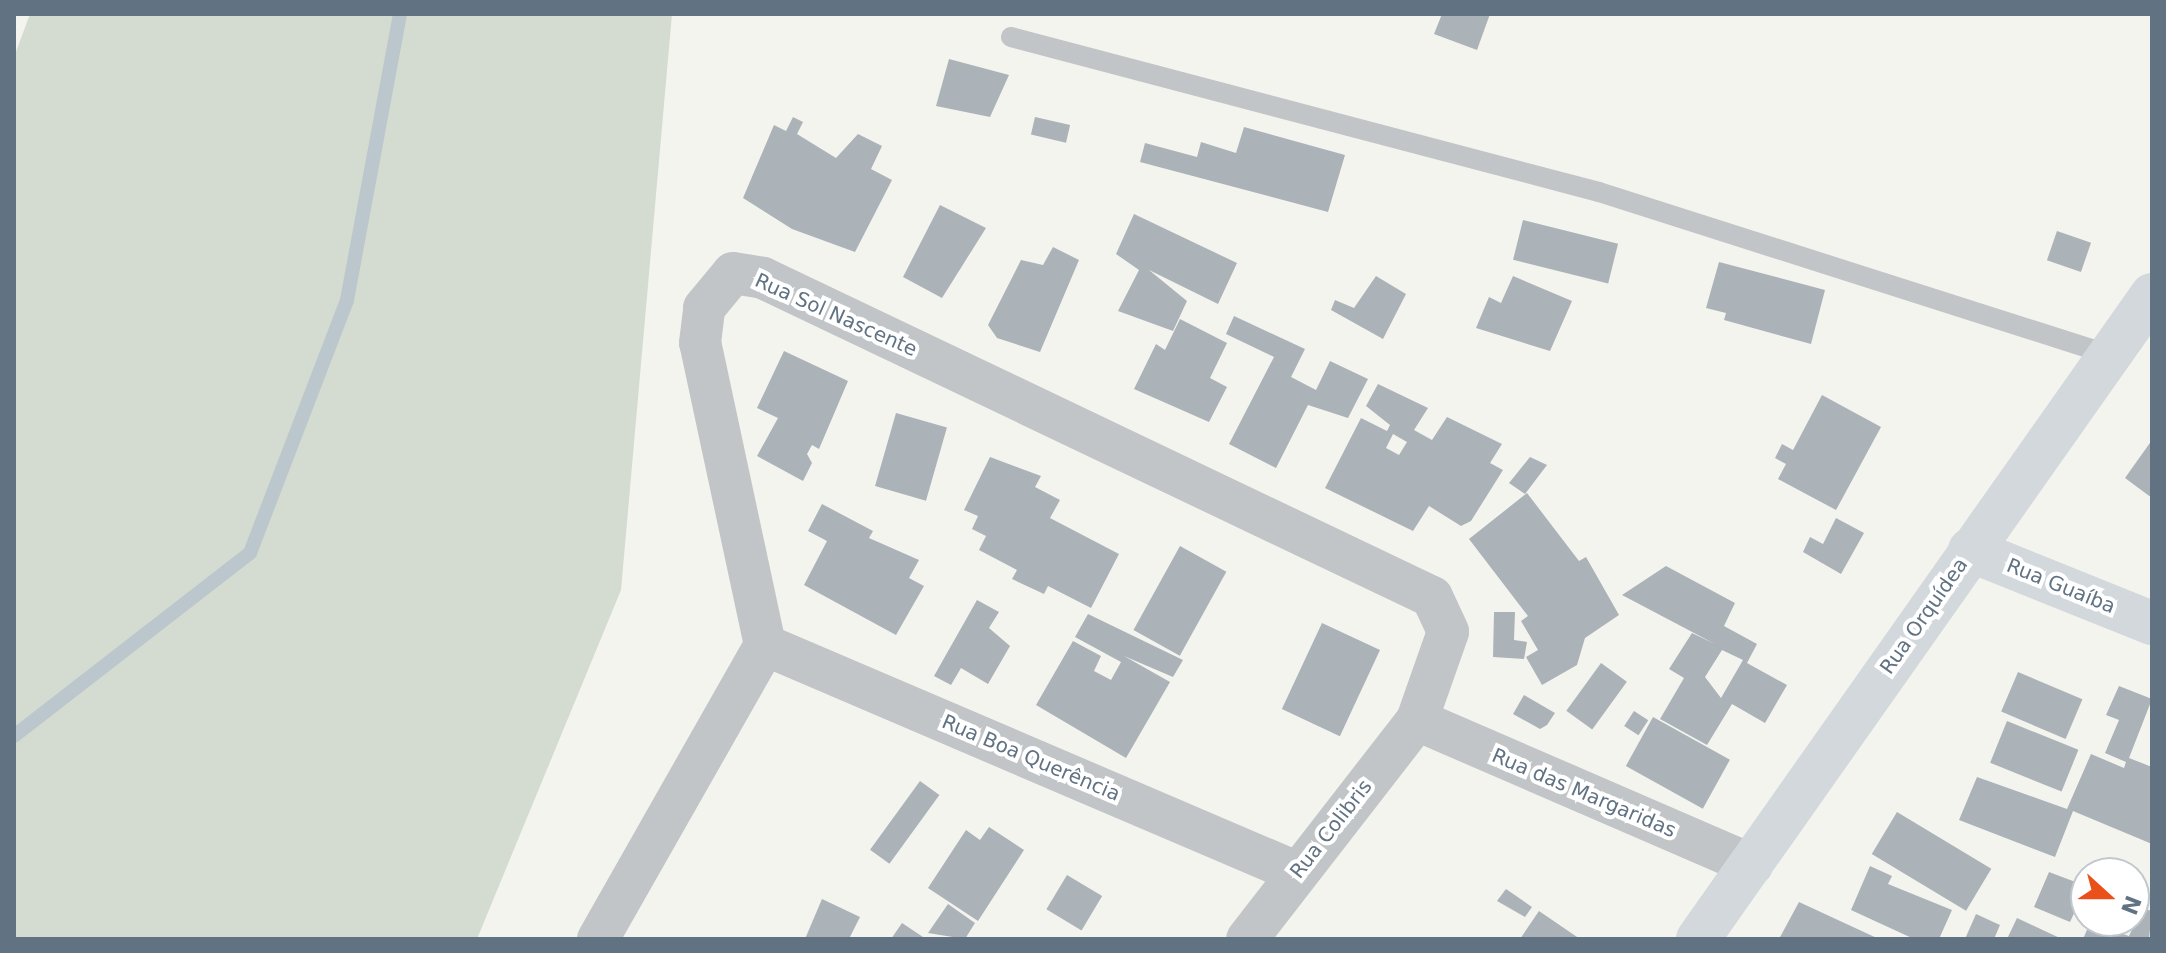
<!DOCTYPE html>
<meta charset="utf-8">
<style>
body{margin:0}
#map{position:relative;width:2166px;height:953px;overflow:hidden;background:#f4f4ef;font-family:"DejaVu Sans",sans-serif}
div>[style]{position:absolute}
.green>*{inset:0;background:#d4dbd0}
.stream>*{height:14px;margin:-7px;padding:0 7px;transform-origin:7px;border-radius:7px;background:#bbc7cc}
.building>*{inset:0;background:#abb2b8;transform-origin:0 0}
.lane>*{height:20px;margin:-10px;padding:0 10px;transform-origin:10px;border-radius:10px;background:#c1c5c8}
.street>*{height:42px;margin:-21px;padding:0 21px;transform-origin:21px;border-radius:21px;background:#c1c5c8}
.secondary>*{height:44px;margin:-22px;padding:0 22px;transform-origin:22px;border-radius:22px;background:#d2d8dc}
span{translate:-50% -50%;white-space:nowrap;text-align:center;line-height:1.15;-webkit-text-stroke:8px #fff;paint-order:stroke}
.street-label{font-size:20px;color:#617282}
.frame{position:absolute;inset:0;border:16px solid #617282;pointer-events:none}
.north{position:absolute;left:2070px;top:857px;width:80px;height:80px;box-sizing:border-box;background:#fff;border:2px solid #c0c7cd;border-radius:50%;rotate:111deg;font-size:22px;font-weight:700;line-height:32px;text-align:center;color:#617282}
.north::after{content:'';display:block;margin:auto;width:28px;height:36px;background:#ea5019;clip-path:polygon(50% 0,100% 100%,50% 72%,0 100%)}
</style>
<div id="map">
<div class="green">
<i style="clip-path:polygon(30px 14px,672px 14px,621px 590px,477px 939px,14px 939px,14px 57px)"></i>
</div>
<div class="stream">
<i style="left:14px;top:736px;width:299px;rotate:-37.8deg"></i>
<i style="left:250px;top:553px;width:271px;rotate:-69deg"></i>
<i style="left:347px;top:300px;width:291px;rotate:-79.5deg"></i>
</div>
<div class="building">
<i style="clip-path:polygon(1442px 14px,1490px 14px,1477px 50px,1434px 34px)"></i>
<i style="clip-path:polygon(949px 59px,1009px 75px,990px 117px,936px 106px)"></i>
<i style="clip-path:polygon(793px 117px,803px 122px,797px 134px,836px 158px,858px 134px,882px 146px,871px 169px,892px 180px,855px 252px,792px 229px,743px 198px,774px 125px,786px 131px)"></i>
<i style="left:1035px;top:117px;width:36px;height:18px;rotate:13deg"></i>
<i style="clip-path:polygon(1244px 127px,1345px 155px,1328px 212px,1140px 162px,1145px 143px,1197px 157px,1201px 142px,1236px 153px)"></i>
<i style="clip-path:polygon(940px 205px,986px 228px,942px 298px,903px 277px)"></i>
<i style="clip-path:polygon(1134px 214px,1237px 263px,1218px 304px,1149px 270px,1187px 301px,1173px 331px,1118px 311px,1139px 270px,1116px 254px)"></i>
<i style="left:1523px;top:220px;width:98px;height:41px;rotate:14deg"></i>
<i style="left:2057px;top:231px;width:36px;height:31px;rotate:19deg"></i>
<i style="clip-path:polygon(1053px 247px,1079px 260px,1040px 352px,997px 338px,988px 325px,1021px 260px,1043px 265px)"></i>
<i style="clip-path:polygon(1719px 262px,1825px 290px,1811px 344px,1724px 320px,1726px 313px,1706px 308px)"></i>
<i style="clip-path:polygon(1376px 276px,1406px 294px,1383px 339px,1331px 310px,1335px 300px,1354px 308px)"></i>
<i style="clip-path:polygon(1513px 276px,1572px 301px,1550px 351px,1476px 328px,1489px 297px,1501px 303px)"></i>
<i style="clip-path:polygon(1234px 316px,1305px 349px,1291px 377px,1316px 390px,1330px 361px,1368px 379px,1348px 418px,1308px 405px,1276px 468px,1229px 444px,1274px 357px,1226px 334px)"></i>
<i style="clip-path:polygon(1180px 319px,1227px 343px,1210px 378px,1227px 387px,1209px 422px,1134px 389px,1156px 344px,1165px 350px)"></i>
<i style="clip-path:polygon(784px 351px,848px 381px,819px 449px,812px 445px,807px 454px,812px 463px,803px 481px,757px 456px,778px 418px,757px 408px)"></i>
<i style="clip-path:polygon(evenodd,1378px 384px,1428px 408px,1414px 430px,1432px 440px,1447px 417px,1502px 444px,1490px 463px,1503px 470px,1471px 521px,1461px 526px,1429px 506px,1413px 531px,1325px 488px,1361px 418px,1387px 431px,1390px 425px,1366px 406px,1378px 384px,1393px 434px,1407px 442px,1399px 455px,1386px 448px,1393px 434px)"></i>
<i style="clip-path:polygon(1822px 395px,1881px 427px,1836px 510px,1778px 479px,1786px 464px,1775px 458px,1782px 444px,1793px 450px)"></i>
<i style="left:896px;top:413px;width:53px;height:76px;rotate:16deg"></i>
<i style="clip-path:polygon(2152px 440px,2152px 498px,2125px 478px)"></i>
<i style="clip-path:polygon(990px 457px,1041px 476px,1035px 487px,1060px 500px,1050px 518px,1119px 554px,1091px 608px,1048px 586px,1044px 594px,1012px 579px,1017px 570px,979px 550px,986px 536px,972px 529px,978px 516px,964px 510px)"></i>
<i style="clip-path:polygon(1530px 457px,1547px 465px,1525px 494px,1509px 483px)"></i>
<i style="clip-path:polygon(1527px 493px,1579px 561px,1586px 557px,1619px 615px,1585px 638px,1577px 665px,1542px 685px,1526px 657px,1538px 650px,1521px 621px,1528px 616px,1469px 539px)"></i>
<i style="clip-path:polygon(822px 504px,873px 531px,869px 538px,919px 560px,909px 578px,924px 586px,896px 635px,804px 585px,827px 541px,808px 531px)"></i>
<i style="clip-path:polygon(1836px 518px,1864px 533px,1841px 574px,1803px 552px,1810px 537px,1823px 544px)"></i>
<i style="left:1180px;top:546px;width:53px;height:96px;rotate:29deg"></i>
<i style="clip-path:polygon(evenodd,1666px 566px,1735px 603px,1724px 626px,1757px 644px,1747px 663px,1787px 685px,1765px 723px,1732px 704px,1707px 745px,1660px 719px,1684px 678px,1669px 669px,1692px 633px,1715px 644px,1622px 595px,1666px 566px,1722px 650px,1743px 660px,1721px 698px,1705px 677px,1722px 650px)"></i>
<i style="clip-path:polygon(977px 600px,999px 612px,989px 628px,1010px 646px,988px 684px,961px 668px,951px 685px,934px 676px)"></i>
<i style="clip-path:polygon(1494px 612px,1515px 612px,1514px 640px,1527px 642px,1524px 659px,1493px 657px)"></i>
<i style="clip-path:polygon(1088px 614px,1183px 660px,1173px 677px,1124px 656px,1170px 682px,1126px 758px,1036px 705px,1073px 641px,1101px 656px,1094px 671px,1111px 680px,1121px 662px,1075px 637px)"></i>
<i style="left:1322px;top:623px;width:64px;height:95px;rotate:25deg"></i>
<i style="left:1601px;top:663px;width:32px;height:59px;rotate:36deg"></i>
<i style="left:2018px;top:672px;width:70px;height:43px;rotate:23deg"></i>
<i style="clip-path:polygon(2119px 686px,2152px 699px,2129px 758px,2152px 767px,2152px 844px,2073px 811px,2055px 857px,1959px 820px,1977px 777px,2067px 809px,2091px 754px,2124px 768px,2126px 762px,2105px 753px,2119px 720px,2106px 715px)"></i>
<i style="clip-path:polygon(1524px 695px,1555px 713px,1547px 725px,1540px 729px,1513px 714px)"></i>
<i style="left:1634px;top:711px;width:17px;height:18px;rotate:33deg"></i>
<i style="left:1653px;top:717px;width:88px;height:56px;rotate:29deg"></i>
<i style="left:2007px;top:721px;width:77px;height:45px;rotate:22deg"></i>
<i style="left:920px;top:781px;width:24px;height:85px;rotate:36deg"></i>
<i style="left:1897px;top:812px;width:110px;height:49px;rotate:31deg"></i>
<i style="clip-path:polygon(989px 827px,1024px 850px,978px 921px,928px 888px,966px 830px,980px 840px)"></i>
<i style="clip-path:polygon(1870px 866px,1892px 876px,1888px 884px,1952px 910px,1939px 939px,1914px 939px,1851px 910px)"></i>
<i style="clip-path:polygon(2049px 872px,2086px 886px,2086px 911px,2077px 907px,2070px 922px,2034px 907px)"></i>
<i style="left:1067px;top:875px;width:41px;height:40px;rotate:31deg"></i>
<i style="clip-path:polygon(1506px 889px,1532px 907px,1525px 917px,1497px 901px)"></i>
<i style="clip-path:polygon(822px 899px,860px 917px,849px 939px,805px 939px)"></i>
<i style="clip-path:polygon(1799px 902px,1879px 939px,1779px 939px)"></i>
<i style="clip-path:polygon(948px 904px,975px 923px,965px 939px,928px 933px)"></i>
<i style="clip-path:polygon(2142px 908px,2152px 911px,2149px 939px,2083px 939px,2090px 923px,2129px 936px)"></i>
<i style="clip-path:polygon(1539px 911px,1580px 939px,1520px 939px)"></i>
<i style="clip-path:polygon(1976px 914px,2000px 925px,1994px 939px,1965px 939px)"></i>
<i style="clip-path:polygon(2017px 918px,2062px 939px,2007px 939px)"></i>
<i style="clip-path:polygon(902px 923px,926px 939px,891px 939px)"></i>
</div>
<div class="lane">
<i style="left:1011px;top:37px;width:608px;rotate:14.77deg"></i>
<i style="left:1599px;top:192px;width:536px;rotate:17.69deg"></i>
</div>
<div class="street">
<i style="left:765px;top:645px;width:577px;rotate:23.15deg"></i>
<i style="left:1417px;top:720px;width:365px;rotate:23.4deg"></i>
<i style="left:598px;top:939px;width:338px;rotate:-60.4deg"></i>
<i style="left:765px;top:645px;width:309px;rotate:-102.1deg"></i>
<i style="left:700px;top:343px;width:35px;rotate:-83deg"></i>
<i style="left:704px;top:308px;width:45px;rotate:-50.4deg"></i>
<i style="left:733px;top:273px;width:30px;rotate:9deg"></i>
<i style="left:763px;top:278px;width:741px;rotate:25.49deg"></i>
<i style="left:1432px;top:597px;width:38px;rotate:65deg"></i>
<i style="left:1448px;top:632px;width:93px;rotate:109.4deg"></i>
<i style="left:1417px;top:720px;width:277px;rotate:127.8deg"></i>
</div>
<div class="secondary">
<i style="left:1970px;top:550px;width:196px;rotate:21.9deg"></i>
<i style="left:1698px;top:939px;width:788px;rotate:-54.82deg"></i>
</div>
<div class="street-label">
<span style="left:836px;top:315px;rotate:24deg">Rua Sol Nascente</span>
<span style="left:2061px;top:586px;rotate:22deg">Rua Guaíba</span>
<span style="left:1924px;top:616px;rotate:-55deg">Rua Orquídea</span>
<span style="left:1031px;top:758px;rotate:23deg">Rua Boa Querência</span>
<span style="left:1584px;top:793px;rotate:23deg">Rua das Margaridas</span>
<span style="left:1331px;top:829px;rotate:-52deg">Rua Colibris</span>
</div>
<div class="frame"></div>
<div class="north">N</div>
</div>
